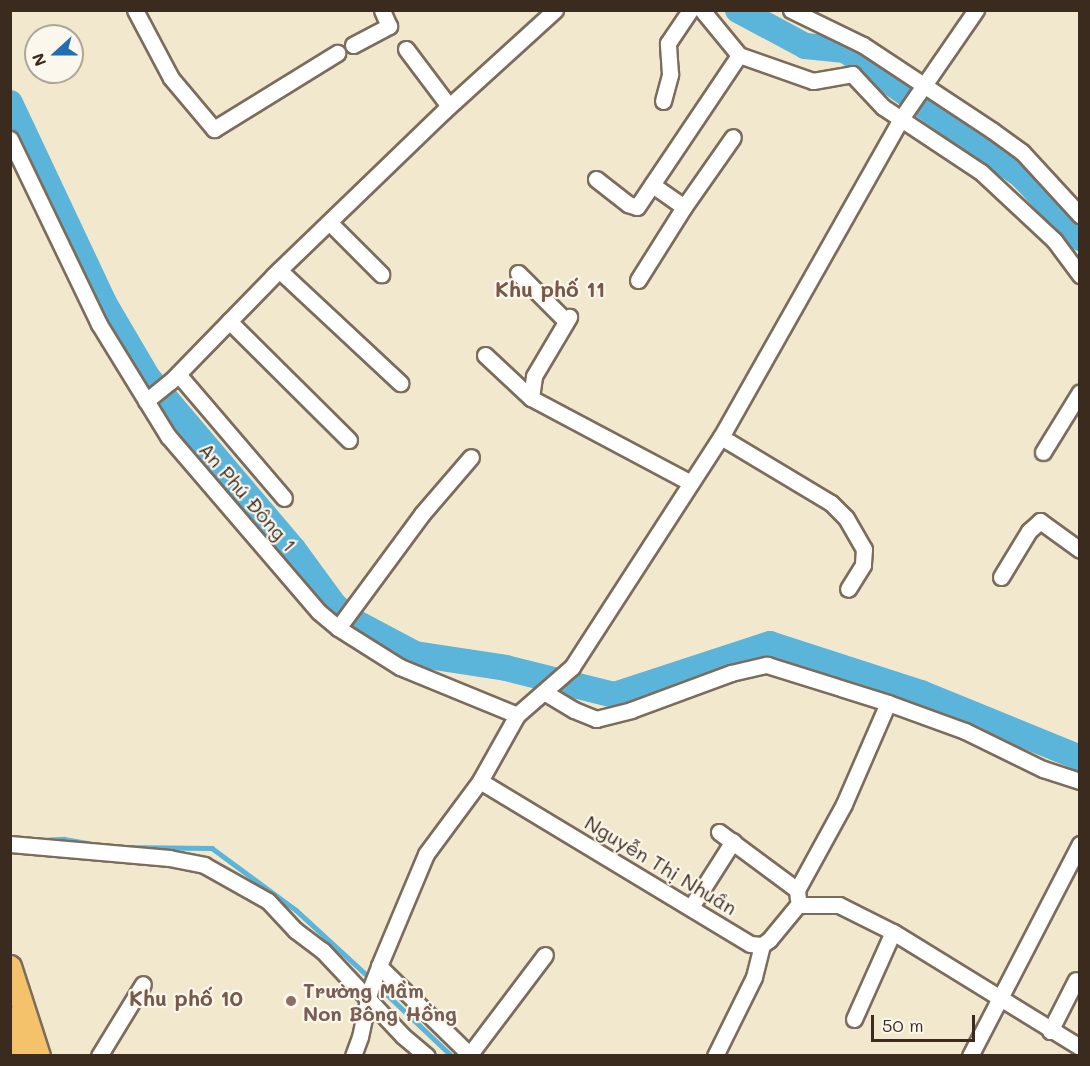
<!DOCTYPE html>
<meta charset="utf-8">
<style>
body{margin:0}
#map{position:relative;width:1090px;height:1066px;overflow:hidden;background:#f2e8ce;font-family:Mali,sans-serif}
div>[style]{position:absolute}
.stream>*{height:4.5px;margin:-2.25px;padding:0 2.25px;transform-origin:2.25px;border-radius:2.25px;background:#5bb4d9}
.river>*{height:26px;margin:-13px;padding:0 13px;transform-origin:13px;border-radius:13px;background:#5bb4d9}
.roads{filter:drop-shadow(2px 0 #7b6c5c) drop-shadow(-2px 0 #7b6c5c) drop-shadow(0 2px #7b6c5c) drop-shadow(0 -2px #7b6c5c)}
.minor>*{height:15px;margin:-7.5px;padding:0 7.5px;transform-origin:7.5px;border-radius:7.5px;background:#fff}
.highway>*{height:21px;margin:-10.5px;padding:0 10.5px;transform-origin:10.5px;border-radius:10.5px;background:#f3c26a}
.dots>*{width:16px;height:16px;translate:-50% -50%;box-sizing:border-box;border:3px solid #fbf7ec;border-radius:50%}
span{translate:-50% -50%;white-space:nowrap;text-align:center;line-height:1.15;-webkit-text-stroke:4.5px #fbf7ec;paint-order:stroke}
.street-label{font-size:20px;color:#3b2a1e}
.education-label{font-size:20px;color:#785e54;font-weight:700}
.left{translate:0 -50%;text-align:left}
.neighbourhood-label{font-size:21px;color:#785848;font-weight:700}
.frame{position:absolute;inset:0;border:12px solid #3b2a1e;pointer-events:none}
.north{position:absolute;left:24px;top:24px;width:60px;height:60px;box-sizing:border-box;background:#fbf7ec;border:2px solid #aea59a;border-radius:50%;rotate:249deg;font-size:16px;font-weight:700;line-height:24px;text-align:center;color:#3b2a1e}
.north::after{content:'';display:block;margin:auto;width:21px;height:27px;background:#1f6fb2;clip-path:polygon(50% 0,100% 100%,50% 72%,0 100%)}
.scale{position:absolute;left:871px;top:1015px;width:104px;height:27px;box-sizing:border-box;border:3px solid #3b2a1e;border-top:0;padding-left:8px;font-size:18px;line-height:21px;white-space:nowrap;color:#3b2a1e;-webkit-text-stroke:4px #fbf7ec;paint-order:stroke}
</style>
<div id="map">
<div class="stream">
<i style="left:42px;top:840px;width:22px;rotate:-3deg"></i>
<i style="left:64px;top:839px;width:36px;rotate:10deg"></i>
<i style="left:120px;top:847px;width:92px;rotate:0.6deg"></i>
<i style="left:212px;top:848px;width:104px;rotate:36.4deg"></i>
<i style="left:296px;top:910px;width:100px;rotate:42.6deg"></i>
<i style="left:376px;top:984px;width:105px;rotate:43.5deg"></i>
</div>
<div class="river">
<i style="left:738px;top:10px;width:76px;rotate:28.2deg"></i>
<i style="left:805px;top:46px;width:40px;rotate:5.7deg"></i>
<i style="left:845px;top:50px;width:217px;rotate:35.4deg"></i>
<i style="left:1022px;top:176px;width:85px;rotate:46.9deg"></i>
<i style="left:10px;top:103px;width:221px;rotate:64.8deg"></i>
<i style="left:104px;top:303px;width:87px;rotate:59.6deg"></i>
<i style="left:148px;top:378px;width:224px;rotate:49.7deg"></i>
<i style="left:293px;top:549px;width:69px;rotate:53.8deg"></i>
<i style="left:334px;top:605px;width:23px;rotate:41deg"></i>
<i style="left:351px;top:620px;width:72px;rotate:28deg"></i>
<i style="left:415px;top:654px;width:92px;rotate:8.7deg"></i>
<i style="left:506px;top:668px;width:111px;rotate:14deg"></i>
<i style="left:614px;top:695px;width:164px;rotate:-18.1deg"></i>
<i style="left:770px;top:644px;width:159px;rotate:18deg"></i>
<i style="left:921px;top:693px;width:172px;rotate:22.2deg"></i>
</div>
<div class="roads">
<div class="minor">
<i style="left:135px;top:10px;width:77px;rotate:62.1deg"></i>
<i style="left:171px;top:78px;width:67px;rotate:49.9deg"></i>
<i style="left:214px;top:129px;width:145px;rotate:-31.7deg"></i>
<i style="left:702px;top:10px;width:58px;rotate:50.6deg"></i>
<i style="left:739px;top:55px;width:78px;rotate:19.4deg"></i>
<i style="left:813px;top:81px;width:40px;rotate:-10deg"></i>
<i style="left:852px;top:74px;width:45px;rotate:46.8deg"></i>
<i style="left:883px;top:107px;width:118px;rotate:33.6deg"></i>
<i style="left:981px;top:172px;width:100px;rotate:43deg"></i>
<i style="left:1054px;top:240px;width:44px;rotate:53.4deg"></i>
<i style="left:791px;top:10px;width:80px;rotate:25.9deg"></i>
<i style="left:863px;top:45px;width:156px;rotate:33.5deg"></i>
<i style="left:993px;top:131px;width:36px;rotate:36deg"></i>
<i style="left:1022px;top:152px;width:86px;rotate:47.4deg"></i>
<i style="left:353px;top:45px;width:41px;rotate:-27.8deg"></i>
<i style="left:389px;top:26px;width:17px;rotate:-114deg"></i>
<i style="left:406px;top:49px;width:71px;rotate:53deg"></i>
<i style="left:663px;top:101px;width:28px;rotate:-75deg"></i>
<i style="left:670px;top:74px;width:31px;rotate:-94deg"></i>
<i style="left:668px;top:43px;width:40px;rotate:-56deg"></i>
<i style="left:10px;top:139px;width:205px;rotate:64.3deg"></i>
<i style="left:99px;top:324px;width:132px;rotate:58.4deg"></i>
<i style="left:168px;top:436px;width:232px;rotate:49.4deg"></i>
<i style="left:319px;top:612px;width:25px;rotate:40deg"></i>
<i style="left:338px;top:628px;width:73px;rotate:32.2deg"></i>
<i style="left:400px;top:667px;width:126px;rotate:22.3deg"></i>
<i style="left:596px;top:179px;width:41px;rotate:38deg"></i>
<i style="left:628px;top:204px;width:9px;rotate:18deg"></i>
<i style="left:637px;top:207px;width:183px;rotate:-56.1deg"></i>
<i style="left:684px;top:207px;width:85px;rotate:-55deg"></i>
<i style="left:329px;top:222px;width:74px;rotate:45deg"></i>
<i style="left:279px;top:270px;width:166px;rotate:43deg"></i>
<i style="left:518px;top:273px;width:68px;rotate:45deg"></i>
<i style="left:638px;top:280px;width:86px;rotate:-57.8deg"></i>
<i style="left:684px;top:207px;width:39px;rotate:-145deg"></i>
<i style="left:229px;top:321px;width:169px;rotate:44.8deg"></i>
<i style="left:485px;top:355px;width:63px;rotate:43.1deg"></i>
<i style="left:531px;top:398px;width:181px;rotate:28deg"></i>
<i style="left:178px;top:374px;width:163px;rotate:49.5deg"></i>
<i style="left:531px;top:398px;width:22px;rotate:-82deg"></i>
<i style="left:534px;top:376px;width:69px;rotate:-59.3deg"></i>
<i style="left:146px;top:401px;width:32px;rotate:-39deg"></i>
<i style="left:171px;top:381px;width:148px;rotate:-45.8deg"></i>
<i style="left:274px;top:275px;width:236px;rotate:-44deg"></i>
<i style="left:444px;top:111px;width:150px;rotate:-42.3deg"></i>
<i style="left:721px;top:437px;width:128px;rotate:31deg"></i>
<i style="left:831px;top:503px;width:21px;rotate:45deg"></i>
<i style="left:846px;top:518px;width:36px;rotate:60deg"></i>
<i style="left:864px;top:549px;width:16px;rotate:94deg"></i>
<i style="left:863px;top:565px;width:28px;rotate:122deg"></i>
<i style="left:1043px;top:452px;width:70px;rotate:-58.3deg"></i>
<i style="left:1001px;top:577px;width:54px;rotate:-58.7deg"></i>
<i style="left:1029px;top:531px;width:15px;rotate:-42deg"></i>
<i style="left:1040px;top:521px;width:49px;rotate:35.9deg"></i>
<i style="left:338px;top:628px;width:142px;rotate:-53.6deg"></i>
<i style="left:422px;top:514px;width:75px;rotate:-49.3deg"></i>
<i style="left:544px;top:692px;width:35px;rotate:31deg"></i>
<i style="left:574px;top:710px;width:24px;rotate:22deg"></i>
<i style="left:596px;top:719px;width:36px;rotate:-14deg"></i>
<i style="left:631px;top:710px;width:107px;rotate:-20.3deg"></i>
<i style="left:731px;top:673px;width:37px;rotate:-13deg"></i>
<i style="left:767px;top:665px;width:127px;rotate:17.4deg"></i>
<i style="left:480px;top:781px;width:315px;rotate:31.1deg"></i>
<i style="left:750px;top:944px;width:12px;rotate:5deg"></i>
<i style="left:762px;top:945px;width:9px;rotate:-36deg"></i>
<i style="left:769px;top:940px;width:45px;rotate:-50.4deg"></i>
<i style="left:798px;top:905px;width:41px"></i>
<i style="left:839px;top:905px;width:60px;rotate:26.6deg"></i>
<i style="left:893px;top:932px;width:220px;rotate:31.6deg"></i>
<i style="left:719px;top:832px;width:97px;rotate:36.6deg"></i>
<i style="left:797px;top:890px;width:9px;rotate:84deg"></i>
<i style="left:10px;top:844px;width:160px;rotate:5deg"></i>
<i style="left:169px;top:858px;width:36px;rotate:11deg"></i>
<i style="left:204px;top:865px;width:73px;rotate:29.4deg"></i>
<i style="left:268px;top:901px;width:40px;rotate:47deg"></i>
<i style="left:295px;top:930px;width:34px;rotate:37deg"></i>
<i style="left:322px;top:950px;width:118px;rotate:46.7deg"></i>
<i style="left:403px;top:1036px;width:31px;rotate:40deg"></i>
<i style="left:797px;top:890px;width:98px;rotate:-61.3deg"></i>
<i style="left:844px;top:804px;width:110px;rotate:-66.5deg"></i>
<i style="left:888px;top:703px;width:82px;rotate:20deg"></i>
<i style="left:965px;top:731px;width:87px;rotate:26deg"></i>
<i style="left:1043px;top:769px;width:39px;rotate:18deg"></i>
<i style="left:691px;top:907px;width:78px;rotate:-57.5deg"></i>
<i style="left:379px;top:966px;width:129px;rotate:44.4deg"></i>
<i style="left:854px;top:1019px;width:95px;rotate:-65.9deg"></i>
<i style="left:1050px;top:1031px;width:57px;rotate:-63deg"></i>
<i style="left:470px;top:1054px;width:124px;rotate:-52.9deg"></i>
<i style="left:99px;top:1056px;width:84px;rotate:-58.6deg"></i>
<i style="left:353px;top:1056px;width:20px;rotate:-70deg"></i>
<i style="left:360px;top:1037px;width:48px;rotate:-78deg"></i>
<i style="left:370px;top:990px;width:26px;rotate:-69deg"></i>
<i style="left:379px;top:966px;width:121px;rotate:-67.2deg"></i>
<i style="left:426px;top:854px;width:91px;rotate:-53.5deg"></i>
<i style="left:480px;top:781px;width:76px;rotate:-60.7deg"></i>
<i style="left:517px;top:715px;width:73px;rotate:-41.1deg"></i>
<i style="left:572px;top:667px;width:274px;rotate:-57.1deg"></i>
<i style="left:721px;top:437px;width:364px;rotate:-60.5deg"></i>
<i style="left:900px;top:120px;width:134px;rotate:-55.4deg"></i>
<i style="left:715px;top:1056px;width:88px;rotate:-63.7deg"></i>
<i style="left:754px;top:977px;width:33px;rotate:-76deg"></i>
<i style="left:970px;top:1056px;width:239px;rotate:-62.6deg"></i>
</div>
<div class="highway">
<i style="left:10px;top:966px;width:95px;rotate:72.1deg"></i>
<i style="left:10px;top:1017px;width:41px;rotate:71.6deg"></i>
</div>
</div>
<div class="dots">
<i style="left:291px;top:1001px;background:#8d6e63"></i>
</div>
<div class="street-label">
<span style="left:248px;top:497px;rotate:49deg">An Phú Đông 1</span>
<span style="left:661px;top:865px;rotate:31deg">Nguyễn Thị Nhuần</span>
</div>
<div class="education-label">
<span class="left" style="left:303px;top:1002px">Trường Mầm<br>Non Bông Hồng</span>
</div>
<div class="neighbourhood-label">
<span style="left:550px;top:289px">Khu phố 11</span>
<span style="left:186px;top:998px">Khu phố 10</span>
</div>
<div class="frame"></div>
<div class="north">N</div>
<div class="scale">50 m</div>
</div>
